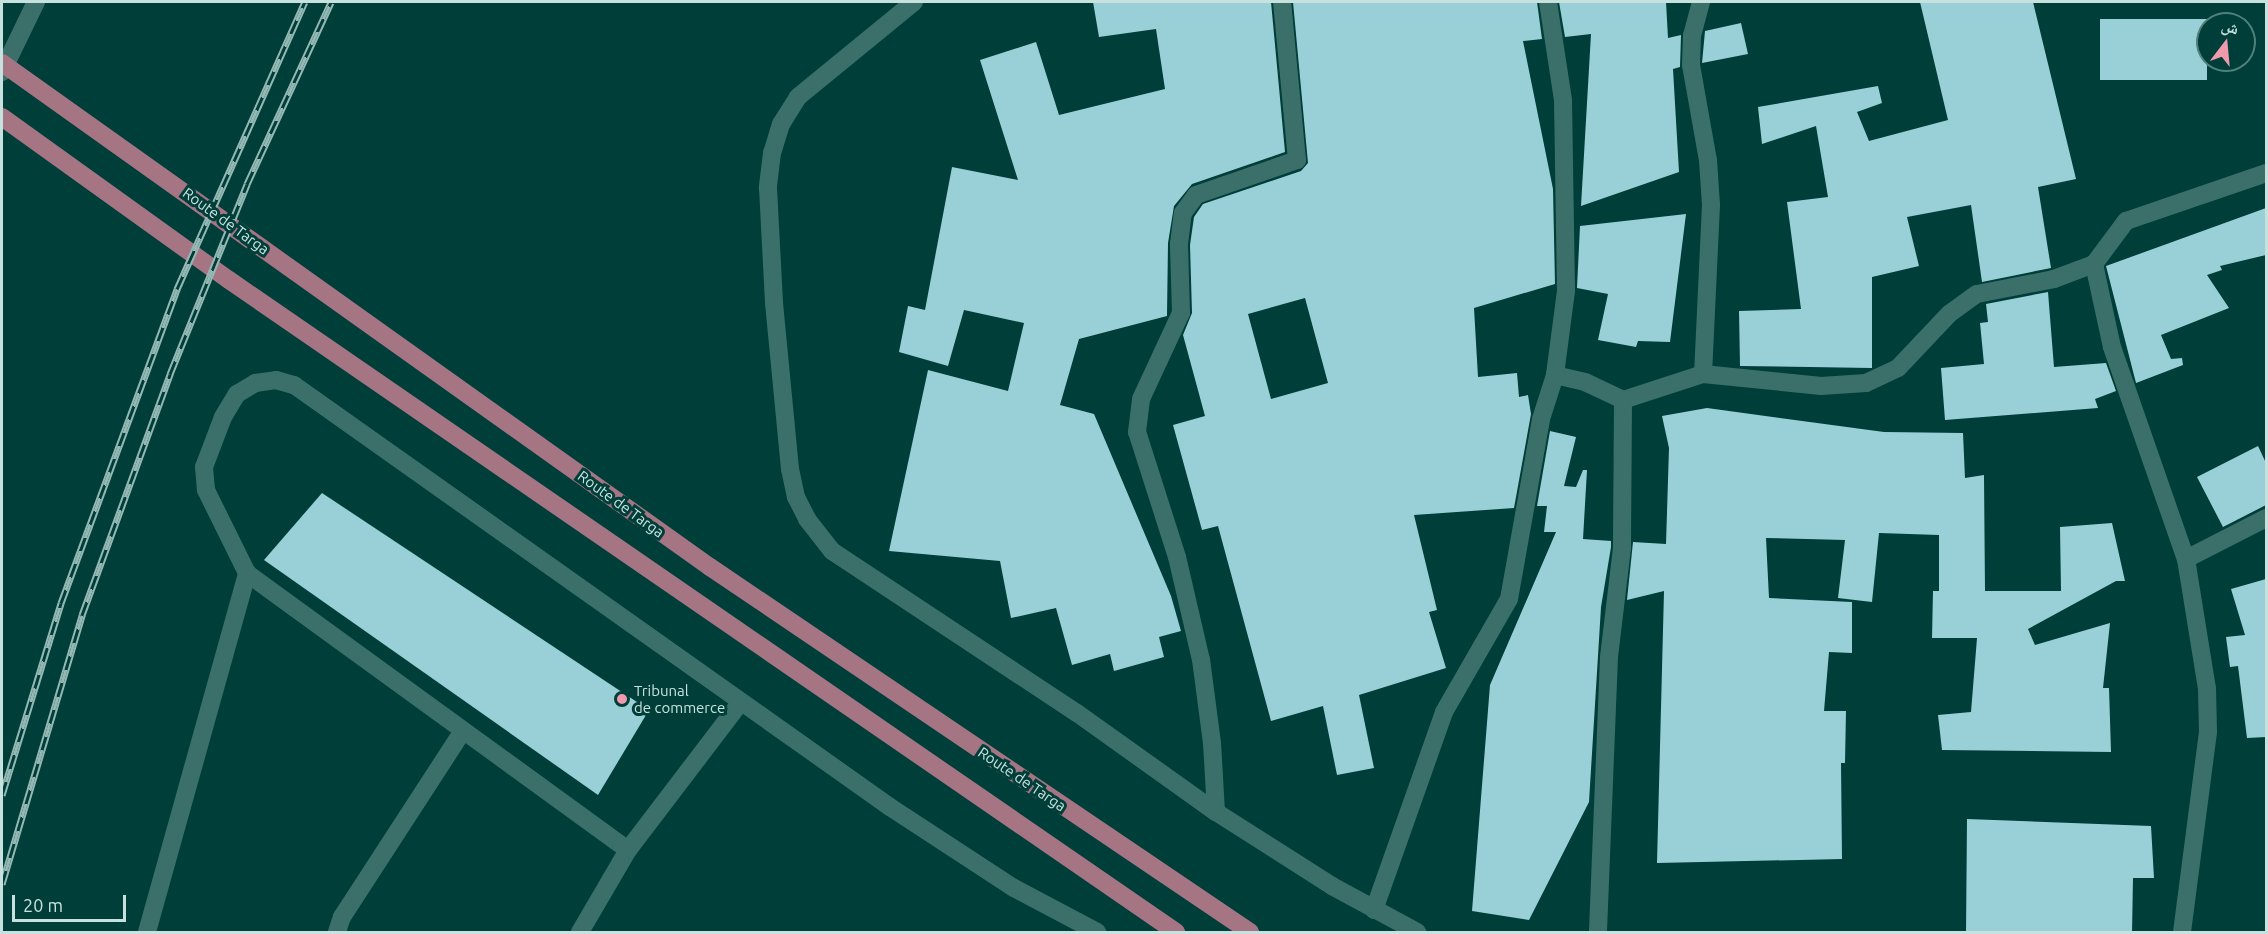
<!DOCTYPE html>
<meta charset="utf-8">
<style>
body{margin:0}
#map{position:relative;width:2268px;height:934px;overflow:hidden;background:#003e39;font-family:Ubuntu,"Noto Naskh Arabic",sans-serif}
div>[style]{position:absolute}
.building>*{inset:0;background:#99d0d7;transform-origin:0 0}
.minor>*{height:18px;margin:-9px;padding:0 9px;transform-origin:9px;border-radius:9px;background:#3b706a}
.major>*{height:18px;margin:-9px;padding:0 9px;transform-origin:9px;border-radius:9px;background:#a57584}
.rail>*{height:7px;margin-top:-3.5px;transform-origin:0;background:repeating-linear-gradient(90deg,#003e39 0 14px,#94b8b4 0 28px);box-sizing:border-box;border-block:2px solid #94b8b4}
.dots>*{width:16px;height:16px;translate:-50% -50%;box-sizing:border-box;border:3px solid #003e39;border-radius:50%}
span{translate:-50% -50%;white-space:nowrap;text-align:center;line-height:1.15;-webkit-text-stroke:6px #003e39;paint-order:stroke}
.street-label{font-size:15px;color:#c7e2de}
.poi-label{font-size:15px;color:#c7e2de}
.left{translate:0 -50%;text-align:left}
.frame{position:absolute;inset:0;border:3px solid #c7e2de;pointer-events:none}
.north{position:absolute;left:2196px;top:12px;width:60px;height:60px;box-sizing:border-box;background:#003e39;border:2px solid #50807b;border-radius:50%;rotate:16deg;font-size:16px;font-weight:700;line-height:24px;text-align:center;color:#c7e2de}
.north::after{content:'';display:block;margin:auto;width:21px;height:27px;background:#f29aad;clip-path:polygon(50% 0,100% 100%,50% 72%,0 100%)}
.scale{position:absolute;left:12px;top:895px;width:114px;height:27px;box-sizing:border-box;border:3px solid #c7e2de;border-top:0;padding-left:8px;font-size:18px;line-height:21px;white-space:nowrap;color:#c7e2de;-webkit-text-stroke:4px #003e39;paint-order:stroke}
</style>
<div id="map">
<div class="building">
<i style="clip-path:polygon(1093px 2px,1271px 2px,1285px 152px,1192px 184px,1174px 206px,1168px 243px,1167px 316px,1079px 339px,1060px 405px,1094px 414px,1171px 596px,1181px 631px,1159px 637px,1164px 657px,1114px 671px,1110px 654px,1072px 665px,1056px 608px,1011px 618px,1000px 561px,889px 551px,928px 370px,1008px 391px,1024px 323px,964px 310px,948px 366px,899px 352px,908px 306px,925px 310px,952px 167px,1018px 180px,980px 60px,1036px 42px,1059px 115px,1165px 89px,1156px 29px,1099px 37px)"></i>
<i style="clip-path:polygon(evenodd,1293px 2px,1537px 2px,1542px 39px,1523px 41px,1553px 189px,1555px 284px,1474px 308px,1478px 377px,1517px 373px,1519px 397px,1528px 395px,1531px 414px,1514px 508px,1414px 515px,1437px 610px,1429px 612px,1446px 668px,1359px 695px,1374px 768px,1337px 775px,1323px 706px,1271px 721px,1218px 526px,1202px 530px,1173px 425px,1205px 416px,1183px 335px,1192px 313px,1190px 245px,1194px 217px,1203px 204px,1301px 171px,1308px 163px,1293px 2px,1305px 298px,1328px 383px,1271px 399px,1248px 314px,1305px 298px)"></i>
<i style="clip-path:polygon(1559px 2px,1666px 2px,1668px 38px,1681px 35px,1680px 67px,1673px 69px,1679px 172px,1581px 206px,1591px 34px,1565px 37px)"></i>
<i style="clip-path:polygon(1920px 2px,2033px 2px,2076px 179px,2038px 187px,2051px 268px,1982px 282px,1971px 205px,1907px 217px,1919px 266px,1872px 277px,1872px 368px,1740px 366px,1739px 311px,1801px 309px,1787px 202px,1828px 197px,1816px 126px,1762px 144px,1758px 107px,1878px 86px,1882px 103px,1857px 112px,1869px 141px,1948px 120px)"></i>
<i style="left:2207px;top:19px;width:61px;height:107px;rotate:90deg"></i>
<i style="clip-path:polygon(1741px 23px,1748px 54px,1702px 63px,1705px 31px)"></i>
<i style="clip-path:polygon(2266px 208px,2266px 255px,2220px 266px,2222px 270px,2207px 275px,2229px 308px,2161px 335px,2171px 359px,2182px 358px,2183px 365px,2136px 383px,2106px 266px)"></i>
<i style="clip-path:polygon(1686px 214px,1670px 342px,1638px 341px,1636px 347px,1598px 340px,1608px 294px,1577px 288px,1580px 226px)"></i>
<i style="clip-path:polygon(2048px 292px,2054px 367px,2106px 363px,2116px 391px,2095px 399px,2098px 408px,1945px 420px,1941px 368px,1984px 364px,1980px 323px,1988px 322px,1986px 304px)"></i>
<i style="clip-path:polygon(1707px 408px,1884px 432px,1963px 433px,1965px 478px,1984px 475px,1985px 591px,2061px 591px,2060px 527px,2112px 523px,2125px 581px,2116px 581px,2028px 629px,2035px 645px,2110px 623px,2103px 688px,2109px 688px,2111px 752px,1942px 750px,1938px 715px,1971px 712px,1977px 638px,1932px 638px,1933px 591px,1939px 591px,1939px 535px,1879px 533px,1872px 602px,1838px 598px,1845px 540px,1766px 538px,1769px 598px,1852px 602px,1852px 653px,1829px 652px,1824px 711px,1846px 711px,1845px 763px,1841px 763px,1842px 859px,1657px 863px,1664px 591px,1627px 600px,1633px 542px,1666px 544px,1669px 448px,1662px 416px)"></i>
<i style="clip-path:polygon(1550px 431px,1576px 437px,1564px 486px,1576px 487px,1583px 470px,1587px 470px,1583px 539px,1611px 541px,1611px 547px,1601px 607px,1589px 802px,1529px 920px,1472px 911px,1490px 685px,1556px 532px,1544px 532px,1547px 506px,1537px 506px)"></i>
<i style="clip-path:polygon(2258px 446px,2266px 463px,2266px 505px,2223px 527px,2197px 477px)"></i>
<i style="clip-path:polygon(322px 493px,649px 710px,598px 795px,264px 560px)"></i>
<i style="clip-path:polygon(2266px 579px,2266px 737px,2247px 738px,2238px 666px,2230px 667px,2226px 637px,2245px 635px,2231px 589px)"></i>
<i style="clip-path:polygon(1967px 819px,2151px 826px,2154px 878px,2133px 878px,2132px 933px,1966px 933px)"></i>
</div>
<div class="minor">
<i style="left:914px;top:2px;width:150px;rotate:140.7deg"></i>
<i style="left:798px;top:97px;width:32px;rotate:122deg"></i>
<i style="left:781px;top:124px;width:30px;rotate:107deg"></i>
<i style="left:772px;top:153px;width:35px;rotate:97deg"></i>
<i style="left:768px;top:188px;width:115px;rotate:87deg"></i>
<i style="left:774px;top:303px;width:167px;rotate:84.5deg"></i>
<i style="left:790px;top:469px;width:29px;rotate:78deg"></i>
<i style="left:796px;top:497px;width:25px;rotate:63deg"></i>
<i style="left:807px;top:519px;width:41px;rotate:52deg"></i>
<i style="left:832px;top:551px;width:294px;rotate:33.5deg"></i>
<i style="left:1077px;top:713px;width:171px;rotate:35.5deg"></i>
<i style="left:1216px;top:812px;width:138px;rotate:32.5deg"></i>
<i style="left:1332px;top:886px;width:97px;rotate:28.4deg"></i>
<i style="left:1548px;top:2px;width:99px;rotate:81.3deg"></i>
<i style="left:1563px;top:100px;width:191px;rotate:89.1deg"></i>
<i style="left:1566px;top:291px;width:85px;rotate:97.5deg"></i>
<i style="left:1701px;top:2px;width:34px;rotate:105deg"></i>
<i style="left:1692px;top:35px;width:30px;rotate:92deg"></i>
<i style="left:1691px;top:65px;width:97px;rotate:79.9deg"></i>
<i style="left:1708px;top:160px;width:45px;rotate:86.2deg"></i>
<i style="left:1711px;top:205px;width:169px;rotate:92.7deg"></i>
<i style="left:2px;top:72px;width:78px;rotate:-64.1deg"></i>
<i style="left:2094px;top:264px;width:54px;rotate:-53.3deg"></i>
<i style="left:2126px;top:221px;width:148px;rotate:-18.9deg"></i>
<i style="left:1623px;top:400px;width:84px;rotate:-18deg"></i>
<i style="left:1703px;top:374px;width:119px;rotate:5.8deg"></i>
<i style="left:1821px;top:386px;width:45px;rotate:-3.8deg"></i>
<i style="left:1866px;top:383px;width:35px;rotate:-25deg"></i>
<i style="left:1898px;top:368px;width:74px;rotate:-46.6deg"></i>
<i style="left:1949px;top:314px;width:34px;rotate:-36deg"></i>
<i style="left:1977px;top:294px;width:78px;rotate:-11deg"></i>
<i style="left:2054px;top:279px;width:43px;rotate:-20.6deg"></i>
<i style="left:2094px;top:264px;width:85px;rotate:77.8deg"></i>
<i style="left:2112px;top:347px;width:225px;rotate:70.8deg"></i>
<i style="left:2186px;top:559px;width:131px;rotate:80.8deg"></i>
<i style="left:2207px;top:688px;width:44px;rotate:88.7deg"></i>
<i style="left:2208px;top:732px;width:202px;rotate:97.4deg"></i>
<i style="left:2186px;top:559px;width:90px;rotate:-27.1deg"></i>
<i style="left:1216px;top:812px;width:69px;rotate:-93.3deg"></i>
<i style="left:1212px;top:743px;width:84px;rotate:-97.5deg"></i>
<i style="left:1201px;top:660px;width:106px;rotate:-103.1deg"></i>
<i style="left:1177px;top:557px;width:131px;rotate:-107.7deg"></i>
<i style="left:1137px;top:432px;width:33px;rotate:-83deg"></i>
<i style="left:1141px;top:399px;width:95px;rotate:-65.1deg"></i>
<i style="left:1181px;top:313px;width:69px;rotate:-91.7deg"></i>
<i style="left:1179px;top:244px;width:31px;rotate:-83deg"></i>
<i style="left:1183px;top:213px;width:22px;rotate:-54deg"></i>
<i style="left:1196px;top:195px;width:107px;rotate:-19.1deg"></i>
<i style="left:1297px;top:160px;width:159px;rotate:-95.4deg"></i>
<i style="left:628px;top:850px;width:471px;rotate:-144deg"></i>
<i style="left:247px;top:573px;width:93px;rotate:-116.3deg"></i>
<i style="left:206px;top:490px;width:23px;rotate:-95deg"></i>
<i style="left:204px;top:467px;width:53px;rotate:-69.2deg"></i>
<i style="left:223px;top:417px;width:27px;rotate:-59deg"></i>
<i style="left:237px;top:394px;width:21px;rotate:-31deg"></i>
<i style="left:255px;top:383px;width:21px;rotate:-8deg"></i>
<i style="left:276px;top:380px;width:19px;rotate:16deg"></i>
<i style="left:294px;top:385px;width:730px;rotate:35.3deg"></i>
<i style="left:890px;top:807px;width:148px;rotate:33.2deg"></i>
<i style="left:1014px;top:888px;width:94px;rotate:27.9deg"></i>
<i style="left:1374px;top:910px;width:210px;rotate:-70.5deg"></i>
<i style="left:1444px;top:712px;width:130px;rotate:-60.1deg"></i>
<i style="left:1509px;top:599px;width:183px;rotate:-79.9deg"></i>
<i style="left:1541px;top:419px;width:46px;rotate:-72.3deg"></i>
<i style="left:1555px;top:375px;width:31px;rotate:13deg"></i>
<i style="left:1585px;top:382px;width:42px;rotate:25.3deg"></i>
<i style="left:1623px;top:400px;width:148px;rotate:90.4deg"></i>
<i style="left:1622px;top:548px;width:110px;rotate:96.8deg"></i>
<i style="left:1609px;top:657px;width:275px;rotate:92.3deg"></i>
<i style="left:147px;top:932px;width:373px;rotate:-74.4deg"></i>
<i style="left:337px;top:932px;width:16px;rotate:-72deg"></i>
<i style="left:342px;top:917px;width:221px;rotate:-57deg"></i>
<i style="left:580px;top:932px;width:95px;rotate:-59.7deg"></i>
<i style="left:628px;top:850px;width:185px;rotate:-52.7deg"></i>
</div>
<div class="major">
<i style="left:2px;top:63px;width:869px;rotate:35.45deg"></i>
<i style="left:710px;top:567px;width:652px;rotate:34.06deg"></i>
<i style="left:2px;top:117px;width:279px;rotate:35.7deg"></i>
<i style="left:229px;top:280px;width:1150px;rotate:34.55deg"></i>
</div>
<div class="rail">
<i style="left:2px;top:795px;width:201px;rotate:-72.9deg"></i>
<i style="left:61px;top:603px;width:335px;rotate:-69.7deg"></i>
<i style="left:177px;top:289px;width:314px;rotate:-66deg"></i>
<i style="left:2px;top:884px;width:281px;rotate:-73.4deg"></i>
<i style="left:82px;top:615px;width:257px;rotate:-69.9deg"></i>
<i style="left:170px;top:374px;width:205px;rotate:-67.9deg"></i>
<i style="left:247px;top:184px;width:200px;rotate:-65.2deg"></i>
</div>
<div class="dots">
<i style="left:622px;top:699px;background:#f29aad"></i>
</div>
<div class="street-label">
<span style="left:226px;top:221px;rotate:36deg">Route de Targa</span>
<span style="left:621px;top:504px;rotate:36deg">Route de Targa</span>
<span style="left:1022px;top:779px;rotate:34deg">Route de Targa</span>
</div>
<div class="poi-label">
<span class="left" style="left:634px;top:699px">Tribunal<br>de commerce</span>
</div>
<div class="frame"></div>
<div class="north">ش</div>
<div class="scale">20 m</div>
</div>
